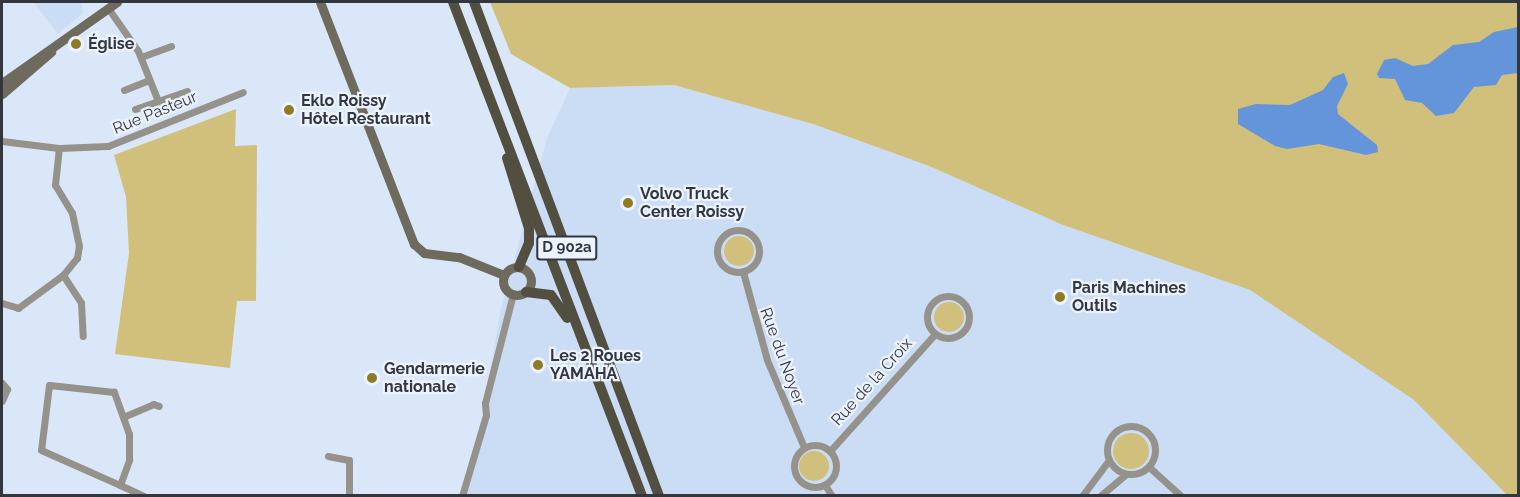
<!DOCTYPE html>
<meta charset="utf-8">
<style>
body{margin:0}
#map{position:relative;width:1520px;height:497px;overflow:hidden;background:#dae7f9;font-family:Raleway,sans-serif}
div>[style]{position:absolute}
.built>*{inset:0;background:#cbdcf5}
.green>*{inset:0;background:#d1c07c}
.round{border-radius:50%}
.water>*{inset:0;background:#6494da}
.street>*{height:7px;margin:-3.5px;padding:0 3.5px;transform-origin:3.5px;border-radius:3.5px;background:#94928a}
.street>.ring{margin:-3.5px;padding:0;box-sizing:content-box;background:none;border:7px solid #94928a;border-radius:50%}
.secondary>*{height:9px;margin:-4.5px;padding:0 4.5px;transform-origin:4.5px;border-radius:4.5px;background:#6e6b5e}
.secondary>.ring{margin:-4.5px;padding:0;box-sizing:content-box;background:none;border:9px solid #6e6b5e;border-radius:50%}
.primary>*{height:10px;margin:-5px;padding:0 5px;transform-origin:5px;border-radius:5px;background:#534f40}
.dots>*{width:16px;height:16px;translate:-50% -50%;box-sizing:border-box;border:3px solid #ecf3ff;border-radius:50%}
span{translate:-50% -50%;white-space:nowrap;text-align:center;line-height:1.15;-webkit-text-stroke:4.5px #ecf3ff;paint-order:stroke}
.shield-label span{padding:2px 4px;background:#ecf3ff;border:2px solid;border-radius:4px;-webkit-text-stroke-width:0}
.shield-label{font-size:15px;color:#32373e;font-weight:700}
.poi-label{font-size:16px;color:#32373e;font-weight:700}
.left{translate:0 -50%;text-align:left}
.street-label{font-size:16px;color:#32373e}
.frame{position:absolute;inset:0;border:3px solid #32373e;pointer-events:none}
</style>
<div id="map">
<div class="built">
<i style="clip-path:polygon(33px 2px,81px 2px,83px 13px,58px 34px)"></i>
<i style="clip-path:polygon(674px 85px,807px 122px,929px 166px,1063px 225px,1250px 290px,1414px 400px,1507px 495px,465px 496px,476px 458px,500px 313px,547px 138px,570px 88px)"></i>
</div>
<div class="green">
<i style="clip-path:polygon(490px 2px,1518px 2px,1518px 495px,1507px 495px,1414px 400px,1250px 290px,1063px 225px,929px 166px,813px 124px,674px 85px,570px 88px,511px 54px)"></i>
<i style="clip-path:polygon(236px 109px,235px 146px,257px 145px,256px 301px,237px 301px,230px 368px,115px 354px,129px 253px,126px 197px,114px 155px)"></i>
<i class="round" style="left:724px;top:236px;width:30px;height:30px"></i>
<i class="round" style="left:934px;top:302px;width:30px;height:30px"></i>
<i class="round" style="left:1113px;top:433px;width:36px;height:36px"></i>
<i class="round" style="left:799px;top:451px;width:30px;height:30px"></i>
</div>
<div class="water">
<i style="clip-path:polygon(1518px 27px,1518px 73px,1502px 75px,1496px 85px,1474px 87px,1454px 113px,1436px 116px,1422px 103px,1405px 100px,1395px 79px,1379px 78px,1377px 74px,1384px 60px,1395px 58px,1413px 66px,1428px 64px,1453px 45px,1479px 42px,1494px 32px)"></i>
<i style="clip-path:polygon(1344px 73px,1348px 84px,1337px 106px,1338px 114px,1377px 145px,1378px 152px,1366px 155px,1319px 144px,1287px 149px,1275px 146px,1238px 124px,1238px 109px,1256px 104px,1290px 105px,1323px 90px,1333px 77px)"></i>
</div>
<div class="street">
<i style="left:108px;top:8px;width:52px;rotate:55.1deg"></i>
<i style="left:138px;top:51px;width:54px;rotate:68.2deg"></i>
<i style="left:141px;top:57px;width:32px;rotate:-20deg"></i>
<i style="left:124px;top:90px;width:27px;rotate:-22deg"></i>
<i style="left:135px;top:109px;width:55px;rotate:-19.1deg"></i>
<i style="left:2px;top:141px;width:57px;rotate:7deg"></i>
<i style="left:59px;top:148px;width:49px;rotate:-2.3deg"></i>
<i style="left:108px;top:146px;width:145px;rotate:-21.8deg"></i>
<i class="ring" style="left:717px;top:230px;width:35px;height:35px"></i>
<i style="left:743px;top:272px;width:91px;rotate:74.7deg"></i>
<i style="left:767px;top:360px;width:95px;rotate:67deg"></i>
<i style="left:63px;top:275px;width:33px;rotate:57deg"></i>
<i style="left:81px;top:303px;width:33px;rotate:87deg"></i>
<i class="ring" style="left:927px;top:296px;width:35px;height:35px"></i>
<i style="left:2px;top:303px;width:17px;rotate:17deg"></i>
<i style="left:18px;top:308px;width:56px;rotate:-36.3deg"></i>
<i style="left:63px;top:275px;width:22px;rotate:-51deg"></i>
<i style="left:77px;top:258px;width:12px;rotate:-81deg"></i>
<i style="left:79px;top:246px;width:34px;rotate:-102deg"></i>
<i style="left:72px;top:213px;width:33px;rotate:-121deg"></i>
<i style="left:55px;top:185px;width:37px;rotate:-84deg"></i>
<i style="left:2px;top:383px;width:8px;rotate:50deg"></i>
<i style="left:7px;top:389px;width:13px;rotate:113deg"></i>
<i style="left:123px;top:417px;width:33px;rotate:-23deg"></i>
<i style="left:153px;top:404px;width:6px;rotate:18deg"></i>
<i class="ring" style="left:1107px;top:426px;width:41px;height:41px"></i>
<i class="ring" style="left:794px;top:445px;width:35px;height:35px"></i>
<i style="left:830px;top:451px;width:157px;rotate:-48.1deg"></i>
<i style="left:328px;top:456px;width:21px;rotate:11deg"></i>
<i style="left:349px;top:460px;width:36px;rotate:90deg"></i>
<i style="left:1149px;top:467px;width:43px;rotate:42.2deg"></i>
<i style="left:120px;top:485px;width:27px;rotate:-70deg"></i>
<i style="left:129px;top:460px;width:26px;rotate:-90deg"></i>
<i style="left:129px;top:434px;width:45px;rotate:-109.7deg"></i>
<i style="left:114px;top:392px;width:65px;rotate:-173.9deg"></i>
<i style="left:49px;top:385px;width:65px;rotate:97deg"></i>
<i style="left:41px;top:450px;width:86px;rotate:23.9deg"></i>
<i style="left:120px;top:485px;width:26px;rotate:25deg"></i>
<i style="left:825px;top:485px;width:13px;rotate:58deg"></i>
<i style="left:462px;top:496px;width:84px;rotate:-73.5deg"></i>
<i style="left:486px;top:415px;width:12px;rotate:-95deg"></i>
<i style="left:485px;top:403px;width:113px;rotate:-75.6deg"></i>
<i style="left:1082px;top:496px;width:45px;rotate:-53.1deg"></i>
<i style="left:1100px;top:496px;width:34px;rotate:-40deg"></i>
</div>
<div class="secondary">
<i style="left:320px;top:2px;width:260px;rotate:68.8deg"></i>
<i style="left:414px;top:244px;width:13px;rotate:42deg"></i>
<i style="left:424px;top:253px;width:35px;rotate:7deg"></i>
<i style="left:459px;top:257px;width:48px;rotate:21.8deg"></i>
<i style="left:2px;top:83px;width:141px;rotate:-35.2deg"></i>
<i style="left:2px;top:94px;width:65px;rotate:-40.6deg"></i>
<i class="ring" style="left:503px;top:267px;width:19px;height:19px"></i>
</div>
<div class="primary">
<i style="left:453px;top:2px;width:529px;rotate:69.06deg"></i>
<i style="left:474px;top:2px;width:528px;rotate:69.47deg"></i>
<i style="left:507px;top:158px;width:73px;rotate:72.6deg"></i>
<i style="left:529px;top:228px;width:15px;rotate:90deg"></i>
<i style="left:529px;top:243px;width:26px;rotate:113deg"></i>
<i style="left:526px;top:292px;width:25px;rotate:7deg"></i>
<i style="left:551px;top:295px;width:28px;rotate:55deg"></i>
</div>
<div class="dots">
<i style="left:76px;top:44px;background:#8f7b21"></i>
<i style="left:289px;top:110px;background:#8f7b21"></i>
<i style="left:628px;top:203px;background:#8f7b21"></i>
<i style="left:1060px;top:297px;background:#8f7b21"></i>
<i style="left:538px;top:365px;background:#8f7b21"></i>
<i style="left:372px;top:378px;background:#8f7b21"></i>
</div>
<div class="shield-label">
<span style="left:567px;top:248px">D 902a</span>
</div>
<div class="poi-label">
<span class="left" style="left:88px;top:44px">Église</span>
<span class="left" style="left:301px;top:110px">Eklo Roissy<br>Hôtel Restaurant</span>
<span class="left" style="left:640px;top:203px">Volvo Truck<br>Center Roissy</span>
<span class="left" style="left:1072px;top:297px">Paris Machines<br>Outils</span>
<span class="left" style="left:550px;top:365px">Les 2 Roues<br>YAMAHA</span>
<span class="left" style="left:384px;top:378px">Gendarmerie<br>nationale</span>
</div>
<div class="street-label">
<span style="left:155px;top:113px;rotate:-22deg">Rue Pasteur</span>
<span style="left:782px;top:356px;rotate:70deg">Rue du Noyer</span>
<span style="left:872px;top:382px;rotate:-48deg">Rue de la Croix</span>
</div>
<div class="frame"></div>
</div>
